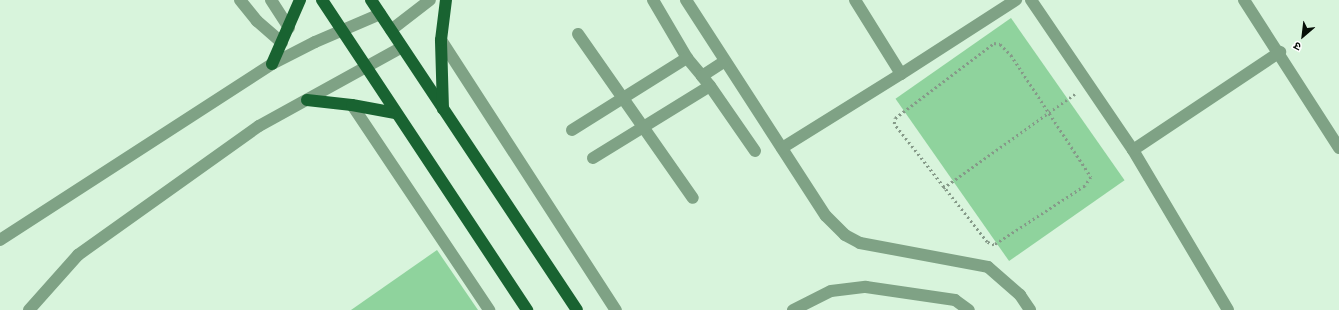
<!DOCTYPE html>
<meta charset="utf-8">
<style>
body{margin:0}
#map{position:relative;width:1339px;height:310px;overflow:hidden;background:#d8f4dc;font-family:Arial,"Noto Sans Devanagari",sans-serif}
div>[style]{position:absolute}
.green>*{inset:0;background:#8fd39d;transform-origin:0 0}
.path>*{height:2.5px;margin-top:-1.25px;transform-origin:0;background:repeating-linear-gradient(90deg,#869a89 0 2px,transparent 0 5px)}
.minor>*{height:12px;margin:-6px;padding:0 6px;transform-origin:6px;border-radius:6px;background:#7fa285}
.major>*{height:12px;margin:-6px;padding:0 6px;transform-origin:6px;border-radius:6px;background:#196331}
span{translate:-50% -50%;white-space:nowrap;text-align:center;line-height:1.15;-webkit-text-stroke:4px #fff;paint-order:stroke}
.north{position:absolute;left:1283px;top:16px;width:40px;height:40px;-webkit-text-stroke:3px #fff;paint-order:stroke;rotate:208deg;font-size:11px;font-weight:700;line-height:16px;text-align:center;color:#060f07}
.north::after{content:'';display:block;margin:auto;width:14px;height:18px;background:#060f07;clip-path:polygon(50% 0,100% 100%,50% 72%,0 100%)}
</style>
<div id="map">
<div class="green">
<i style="left:1011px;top:18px;width:198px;height:141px;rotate:55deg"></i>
<i style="clip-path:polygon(437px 250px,478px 310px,351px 310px)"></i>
</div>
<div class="path">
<i style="left:994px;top:43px;width:6px;rotate:9deg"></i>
<i style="left:1000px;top:44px;width:16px;rotate:45deg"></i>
<i style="left:1011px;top:55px;width:146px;rotate:56.7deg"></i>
<i style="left:1091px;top:177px;width:11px;rotate:124deg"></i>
<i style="left:1085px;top:186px;width:108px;rotate:147deg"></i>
<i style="left:994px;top:245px;width:8px;rotate:-157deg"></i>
<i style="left:987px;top:242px;width:150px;rotate:-128.2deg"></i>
<i style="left:894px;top:124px;width:6px;rotate:-81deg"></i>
<i style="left:895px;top:118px;width:124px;rotate:-37.1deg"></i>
<i style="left:943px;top:188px;width:162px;rotate:-35.5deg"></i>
</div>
<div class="minor">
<i style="left:240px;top:0;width:27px;rotate:51deg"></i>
<i style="left:257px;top:21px;width:33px;rotate:41deg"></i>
<i style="left:271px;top:0;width:33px;rotate:57deg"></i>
<i style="left:653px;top:0;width:67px;rotate:59.6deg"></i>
<i style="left:687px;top:58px;width:23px;rotate:50deg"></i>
<i style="left:686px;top:0;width:257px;rotate:57.1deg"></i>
<i style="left:826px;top:216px;width:27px;rotate:45deg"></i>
<i style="left:845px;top:235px;width:17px;rotate:28deg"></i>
<i style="left:860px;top:243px;width:130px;rotate:10.6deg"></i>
<i style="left:988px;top:267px;width:43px;rotate:41.2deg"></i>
<i style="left:1020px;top:295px;width:18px;rotate:56deg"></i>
<i style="left:855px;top:0;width:87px;rotate:58.1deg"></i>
<i style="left:901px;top:74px;width:137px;rotate:-32.8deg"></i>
<i style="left:1031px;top:0;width:181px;rotate:55.8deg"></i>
<i style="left:1133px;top:150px;width:186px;rotate:59.3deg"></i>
<i style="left:1244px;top:0;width:176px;rotate:57.3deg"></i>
<i style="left:391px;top:30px;width:49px;rotate:-37.6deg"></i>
<i style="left:578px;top:34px;width:200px;rotate:55deg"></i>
<i style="left:441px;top:40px;width:322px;rotate:57.1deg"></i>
<i style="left:710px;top:86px;width:79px;rotate:55.3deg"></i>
<i style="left:352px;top:105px;width:247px;rotate:56.2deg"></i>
<i style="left:572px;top:130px;width:136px;rotate:-32.1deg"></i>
<i style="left:782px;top:148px;width:140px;rotate:-31.9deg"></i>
<i style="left:1133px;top:150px;width:177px;rotate:-33.7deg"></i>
<i style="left:593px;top:158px;width:137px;rotate:-31.6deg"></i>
<i style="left:710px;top:86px;width:13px;rotate:-129deg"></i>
<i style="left:702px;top:76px;width:27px;rotate:-33deg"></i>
<i style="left:0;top:240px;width:324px;rotate:-32.9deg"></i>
<i style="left:272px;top:64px;width:48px;rotate:-27.1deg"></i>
<i style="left:315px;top:42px;width:71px;rotate:-23.3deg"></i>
<i style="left:29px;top:310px;width:74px;rotate:-48.3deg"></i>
<i style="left:78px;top:255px;width:222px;rotate:-35.5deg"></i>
<i style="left:259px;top:126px;width:163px;rotate:-28.9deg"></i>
<i style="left:793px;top:310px;width:42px;rotate:-26.6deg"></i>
<i style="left:831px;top:291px;width:35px;rotate:-7deg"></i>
<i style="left:866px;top:287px;width:90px;rotate:8.3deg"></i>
<i style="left:955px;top:300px;width:17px;rotate:36deg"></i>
</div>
<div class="major">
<i style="left:322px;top:0;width:372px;rotate:56.5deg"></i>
<i style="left:371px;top:0;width:372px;rotate:56.4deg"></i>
<i style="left:272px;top:64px;width:70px;rotate:-66.4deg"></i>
<i style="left:307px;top:100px;width:45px;rotate:6.3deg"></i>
<i style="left:352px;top:105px;width:44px;rotate:10.5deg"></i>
<i style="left:443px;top:109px;width:69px;rotate:-91.7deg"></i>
<i style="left:441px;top:40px;width:40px;rotate:-82.9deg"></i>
</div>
<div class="north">उ</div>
</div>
